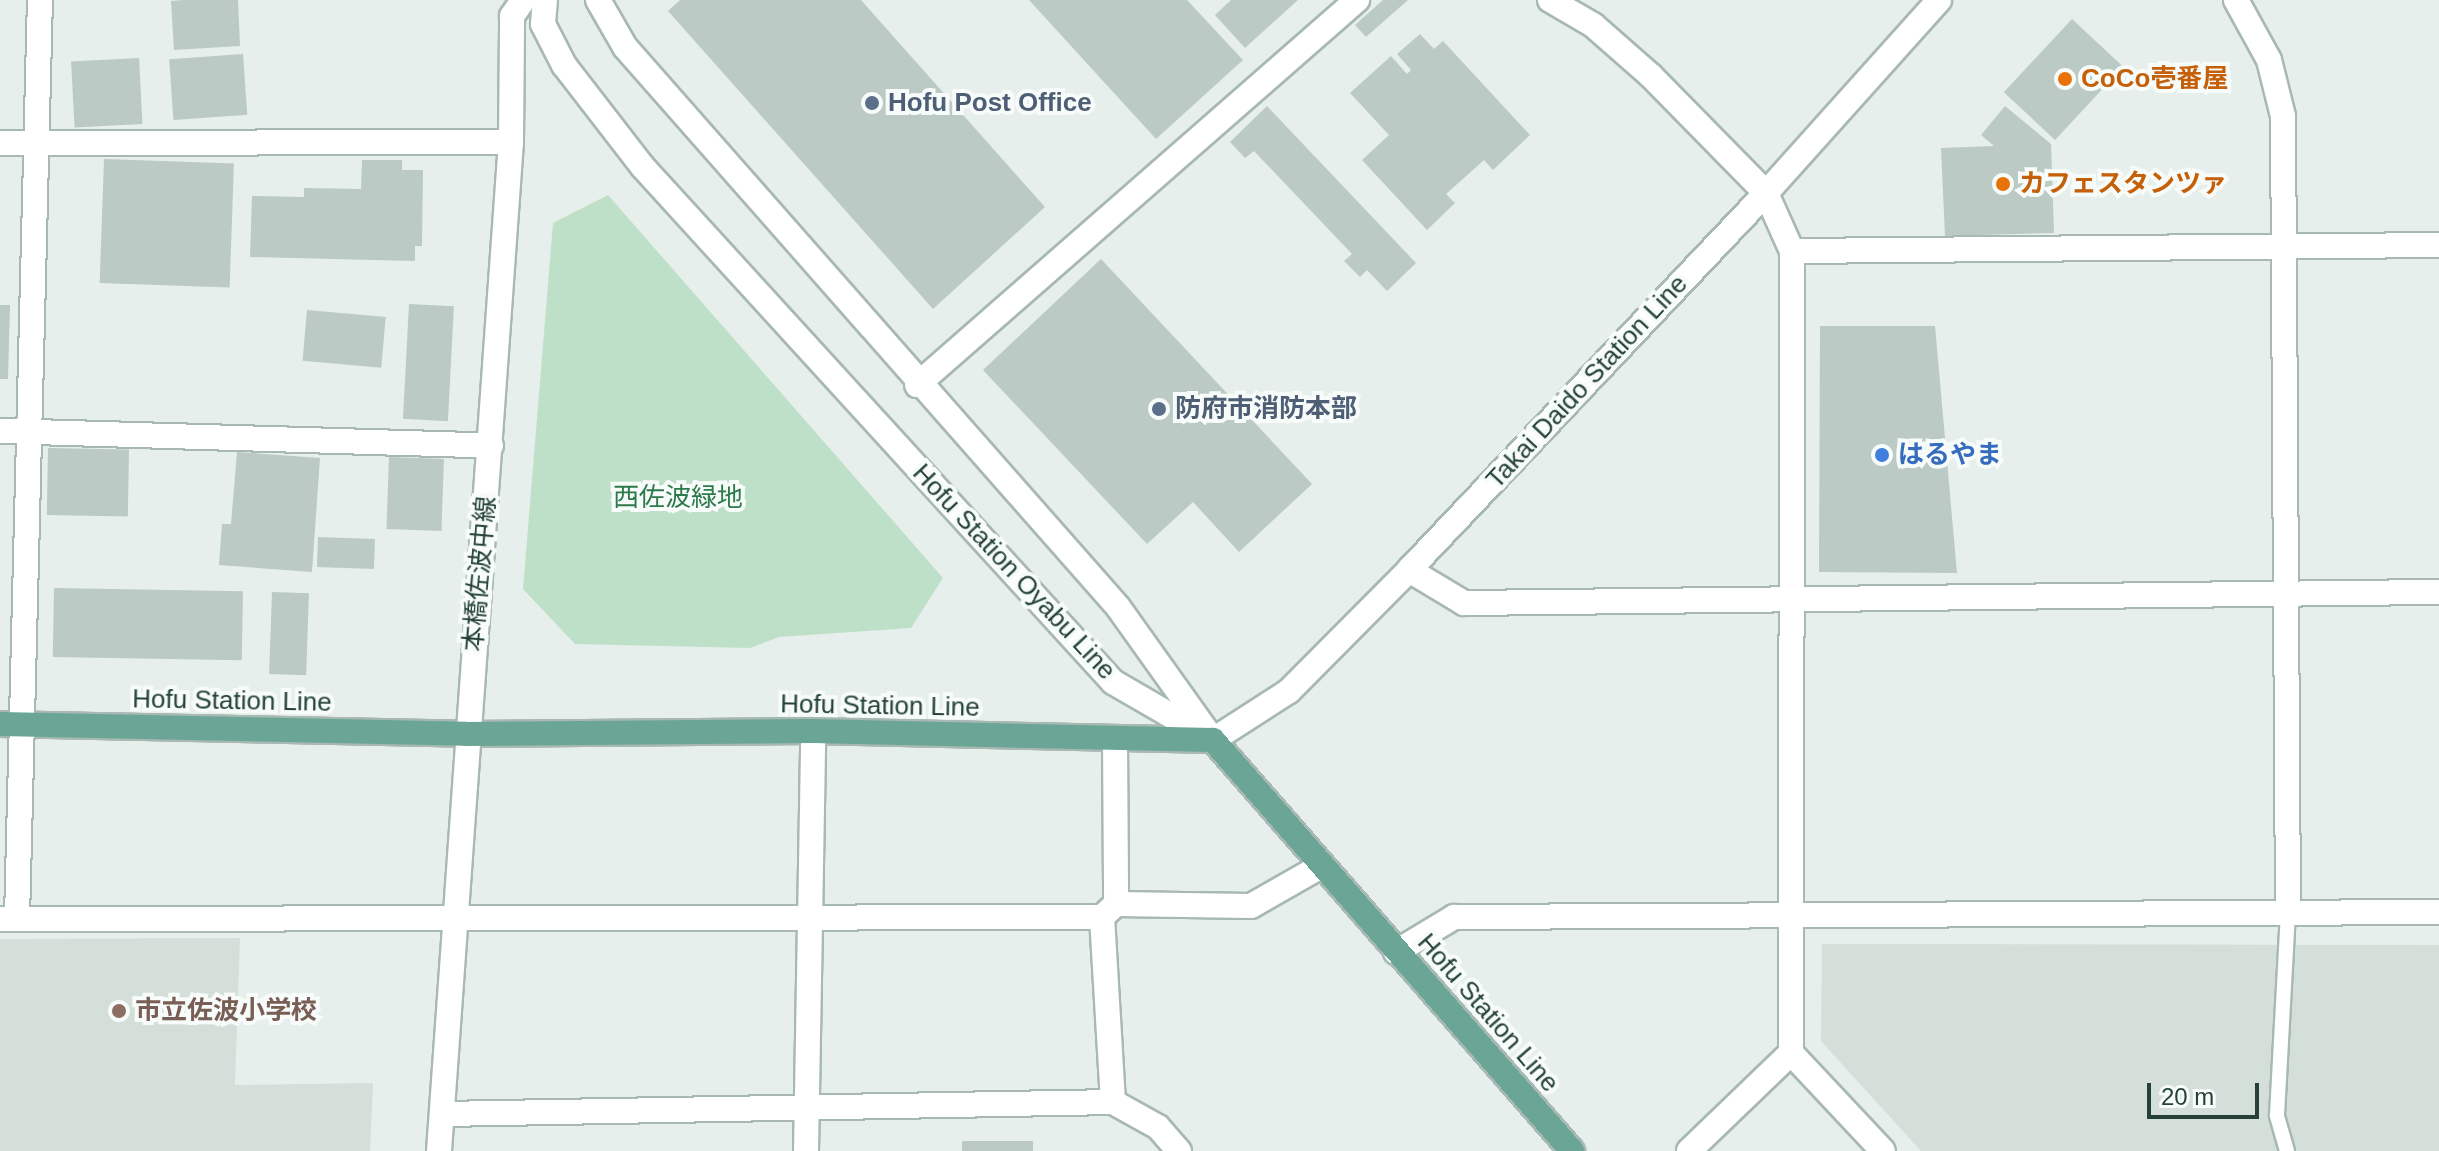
<!DOCTYPE html>
<meta charset="utf-8">
<style>
body{margin:0}
#map{position:relative;width:2439px;height:1151px;overflow:hidden;background:#e6efeb;font-family:Arial,"Noto Sans JP",sans-serif}
div>[style]{position:absolute}
.built>*{inset:0;background:#d4dfda}
.green>*{inset:0;background:#bfe0c8}
.building>*{inset:0;background:#bbcac4;transform-origin:0 0}
.roads{filter:drop-shadow(2px 0 #a8b8b2) drop-shadow(-2px 0 #a8b8b2) drop-shadow(0 2px #a8b8b2) drop-shadow(0 -2px #a8b8b2)}
.lane>*{height:14px;margin:-7px;padding:0 7px;transform-origin:7px;border-radius:7px;background:#fff}
.street>*{height:24px;margin:-12px;padding:0 12px;transform-origin:12px;border-radius:12px;background:#fff}
.secondary>*{height:24px;margin:-12px;padding:0 12px;transform-origin:12px;border-radius:12px;background:#fff}
.primary>*{height:24px;margin:-12px;padding:0 12px;transform-origin:12px;border-radius:12px;background:#6aa596}
.dots>*{width:22px;height:22px;translate:-50% -50%;box-sizing:border-box;border:4px solid #f7fbf9;border-radius:50%}
span{translate:-50% -50%;white-space:nowrap;text-align:center;line-height:1.15;-webkit-text-stroke:8px #f7fbf9;paint-order:stroke}
.food-label{font-size:26px;color:#c56008;font-weight:700}
.left{translate:0 -50%;text-align:left}
.service-label{font-size:26px;color:#4e5e75;font-weight:700}
.street-label{font-size:26px;color:#24423a}
.shop-label{font-size:26px;color:#366cbe;font-weight:700}
.park-label{font-size:26px;color:#2d7a4b}
.education-label{font-size:26px;color:#785e54;font-weight:700}
.scale{position:absolute;left:2147px;top:1083px;width:112px;height:36px;box-sizing:border-box;border:4px solid #24423a;border-top:0;padding-left:10px;font-size:24px;line-height:28px;white-space:nowrap;color:#24423a;-webkit-text-stroke:6px #f7fbf9;paint-order:stroke}
</style>
<div id="map">
<div class="built">
<i style="clip-path:polygon(240px 938px,235px 1085px,373px 1083px,370px 1151px,0 1151px,0 939px)"></i>
<i style="clip-path:polygon(1822px 944px,2439px 945px,2439px 1151px,1921px 1151px,1821px 1041px)"></i>
</div>
<div class="green">
<i style="clip-path:polygon(608px 195px,943px 578px,911px 628px,779px 637px,750px 648px,575px 644px,523px 589px,553px 223px)"></i>
</div>
<div class="building">
<i style="clip-path:polygon(183px 0,238px 0,240px 46px,174px 50px,171px 1px)"></i>
<i style="clip-path:polygon(680px 0,861px 0,1045px 207px,933px 309px,668px 11px)"></i>
<i style="clip-path:polygon(1029px 0,1187px 0,1243px 60px,1156px 139px)"></i>
<i style="clip-path:polygon(1231px 0,1298px 0,1245px 48px,1215px 15px)"></i>
<i style="clip-path:polygon(1383px 0,1408px 0,1366px 37px,1355px 25px)"></i>
<i style="left:2072px;top:19px;width:70px;height:100px;rotate:43deg"></i>
<i style="clip-path:polygon(1420px 34px,1434px 49px,1443px 41px,1530px 135px,1493px 170px,1484px 160px,1446px 194px,1455px 203px,1427px 230px,1362px 160px,1389px 135px,1350px 93px,1391px 56px,1407px 74px,1411px 70px,1397px 54px)"></i>
<i style="left:243px;top:54px;width:61px;height:74px;rotate:86deg"></i>
<i style="left:139px;top:58px;width:66px;height:68px;rotate:87deg"></i>
<i style="clip-path:polygon(1267px 106px,1416px 263px,1387px 291px,1367px 270px,1360px 277px,1344px 261px,1352px 254px,1254px 151px,1245px 158px,1230px 142px)"></i>
<i style="clip-path:polygon(2005px 106px,2051px 144px,2054px 233px,1945px 236px,1941px 148px,1994px 146px,1981px 135px)"></i>
<i style="left:104px;top:159px;width:130px;height:124px;rotate:2deg"></i>
<i style="clip-path:polygon(362px 160px,402px 160px,402px 170px,423px 170px,422px 246px,415px 246px,415px 261px,250px 257px,252px 196px,304px 197px,304px 188px,361px 189px)"></i>
<i style="clip-path:polygon(1101px 259px,1312px 484px,1239px 552px,1193px 502px,1147px 544px,983px 370px)"></i>
<i style="left:409px;top:304px;width:45px;height:115px;rotate:3deg"></i>
<i style="clip-path:polygon(0 305px,10px 305px,8px 379px,0 379px)"></i>
<i style="left:307px;top:310px;width:79px;height:51px;rotate:5deg"></i>
<i style="clip-path:polygon(1820px 326px,1935px 326px,1957px 573px,1819px 572px)"></i>
<i style="left:48px;top:448px;width:81px;height:67px;rotate:1deg"></i>
<i style="clip-path:polygon(237px 452px,320px 458px,312px 572px,219px 565px,222px 524px,231px 524px)"></i>
<i style="left:389px;top:457px;width:55px;height:72px;rotate:2deg"></i>
<i style="left:318px;top:537px;width:57px;height:30px;rotate:2deg"></i>
<i style="left:54px;top:588px;width:189px;height:69px;rotate:1deg"></i>
<i style="left:272px;top:592px;width:37px;height:82px;rotate:2deg"></i>
<i style="left:1033px;top:1141px;width:10px;height:71px;rotate:90deg"></i>
</div>
<div class="roads">
<div class="lane">
<i style="left:2287px;top:1151px;width:37px;rotate:-106deg"></i>
<i style="left:2277px;top:1115px;width:203px;rotate:-86.9deg"></i>
</div>
<div class="street">
<i style="left:2236px;top:0;width:68px;rotate:61.2deg"></i>
<i style="left:2269px;top:60px;width:58px;rotate:76deg"></i>
<i style="left:2283px;top:116px;width:796px;rotate:89.64deg"></i>
<i style="left:0;top:143px;width:511px;rotate:-0.11deg"></i>
<i style="left:1766px;top:193px;width:64px;rotate:65.9deg"></i>
<i style="left:1792px;top:251px;width:647px;rotate:-0.53deg"></i>
<i style="left:1792px;top:251px;width:802px;rotate:90.07deg"></i>
<i style="left:1791px;top:1053px;width:134px;rotate:46.8deg"></i>
<i style="left:0;top:431px;width:491px;rotate:1.7deg"></i>
<i style="left:1409px;top:570px;width:64px;rotate:31deg"></i>
<i style="left:1464px;top:603px;width:975px;rotate:-0.65deg"></i>
<i style="left:1115px;top:741px;width:163px;rotate:89.6deg"></i>
<i style="left:1102px;top:917px;width:185px;rotate:86.6deg"></i>
<i style="left:0;top:919px;width:1102px;rotate:-0.1deg"></i>
<i style="left:1102px;top:917px;width:19px;rotate:-43deg"></i>
<i style="left:1116px;top:904px;width:135px;rotate:0.8deg"></i>
<i style="left:1251px;top:906px;width:81px;rotate:-29.7deg"></i>
<i style="left:17px;top:919px;width:919px;rotate:-88.57deg"></i>
<i style="left:442px;top:1114px;width:671px;rotate:-1.02deg"></i>
<i style="left:1113px;top:1102px;width:51px;rotate:29.1deg"></i>
<i style="left:1158px;top:1127px;width:32px;rotate:49deg"></i>
<i style="left:806px;top:1151px;width:420px;rotate:-89deg"></i>
<i style="left:1689px;top:1151px;width:141px;rotate:-43.9deg"></i>
</div>
<div class="secondary">
<i style="left:545px;top:0;width:24px;rotate:95deg"></i>
<i style="left:543px;top:24px;width:46px;rotate:62.9deg"></i>
<i style="left:564px;top:65px;width:128px;rotate:52.3deg"></i>
<i style="left:642px;top:166px;width:699px;rotate:47.61deg"></i>
<i style="left:1113px;top:682px;width:116px;rotate:30.1deg"></i>
<i style="left:598px;top:0;width:54px;rotate:60.1deg"></i>
<i style="left:625px;top:47px;width:746px;rotate:48.64deg"></i>
<i style="left:1118px;top:607px;width:153px;rotate:54.5deg"></i>
<i style="left:1550px;top:0;width:50px;rotate:30.2deg"></i>
<i style="left:1593px;top:25px;width:77px;rotate:41.3deg"></i>
<i style="left:1651px;top:76px;width:164px;rotate:45.5deg"></i>
<i style="left:917px;top:385px;width:585px;rotate:-41.19deg"></i>
<i style="left:1213px;top:740px;width:90px;rotate:-32.8deg"></i>
<i style="left:1289px;top:691px;width:170px;rotate:-45.2deg"></i>
<i style="left:1409px;top:570px;width:519px;rotate:-46.56deg"></i>
<i style="left:1766px;top:193px;width:259px;rotate:-48.1deg"></i>
<i style="left:1396px;top:952px;width:68px;rotate:-31.1deg"></i>
<i style="left:1454px;top:917px;width:985px;rotate:-0.29deg"></i>
<i style="left:439px;top:1151px;width:1012px;rotate:-85.92deg"></i>
<i style="left:511px;top:142px;width:126px;rotate:-89.5deg"></i>
<i style="left:512px;top:16px;width:19px;rotate:-55deg"></i>
</div>
<div class="primary">
<i style="left:0;top:724px;width:466px;rotate:1.2deg"></i>
<i style="left:466px;top:734px;width:347px;rotate:-0.5deg"></i>
<i style="left:813px;top:731px;width:400px;rotate:1.3deg"></i>
<i style="left:1213px;top:740px;width:546px;rotate:48.86deg"></i>
</div>
</div>
<div class="dots">
<i style="left:2065px;top:79px;background:#e8710a"></i>
<i style="left:872px;top:103px;background:#5c6f8a"></i>
<i style="left:2003px;top:184px;background:#e8710a"></i>
<i style="left:1159px;top:409px;background:#5c6f8a"></i>
<i style="left:1882px;top:455px;background:#3f7fe0"></i>
<i style="left:119px;top:1011px;background:#8d6e63"></i>
</div>
<div class="food-label">
<span class="left" style="left:2081px;top:79px">CoCo壱番屋</span>
<span class="left" style="left:2019px;top:184px">カフェスタンツァ</span>
</div>
<div class="service-label">
<span class="left" style="left:888px;top:103px">Hofu Post Office</span>
<span class="left" style="left:1175px;top:409px">防府市消防本部</span>
</div>
<div class="street-label">
<span style="left:1587px;top:382px;rotate:-47deg">Takai Daido Station Line</span>
<span style="left:1014px;top:572px;rotate:47deg">Hofu Station Oyabu Line</span>
<span style="left:480px;top:574px;rotate:-85deg">本橋佐波中線</span>
<span style="left:232px;top:701px;rotate:1deg">Hofu Station Line</span>
<span style="left:880px;top:706px;rotate:1deg">Hofu Station Line</span>
<span style="left:1488px;top:1013px;rotate:49deg">Hofu Station Line</span>
</div>
<div class="shop-label">
<span class="left" style="left:1898px;top:455px">はるやま</span>
</div>
<div class="park-label">
<span style="left:678px;top:498px">西佐波緑地</span>
</div>
<div class="education-label">
<span class="left" style="left:135px;top:1011px">市立佐波小学校</span>
</div>
<div class="scale">20 m</div>
</div>
